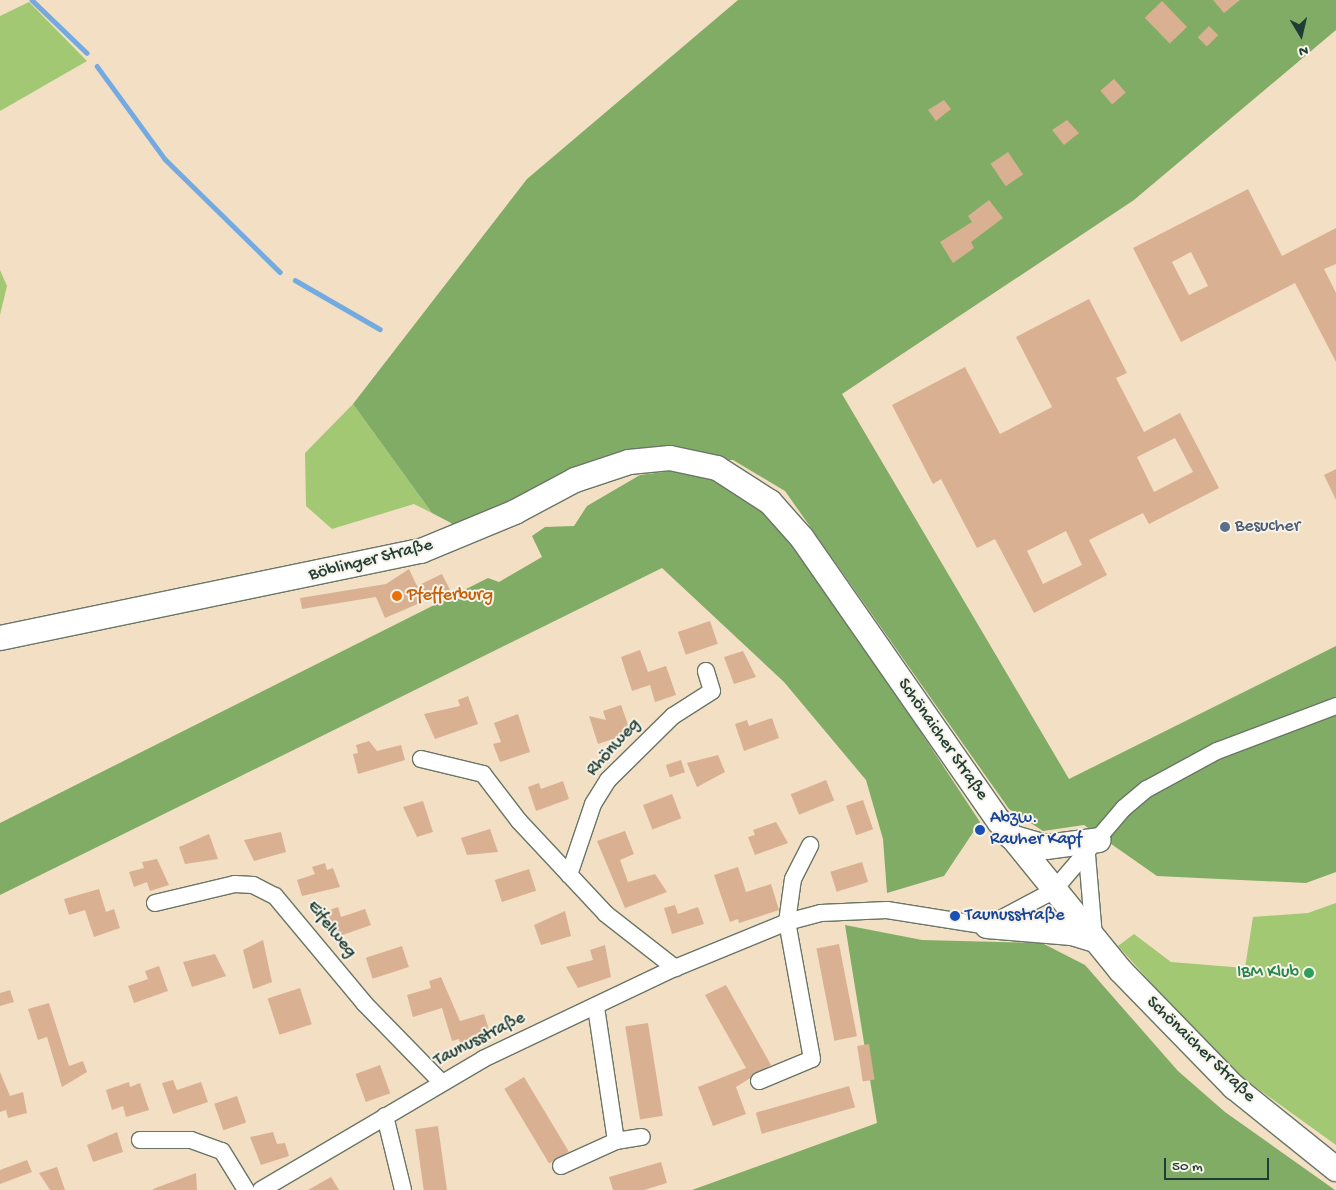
<!DOCTYPE html>
<meta charset="utf-8">
<style>
body{margin:0}
#map{position:relative;width:1336px;height:1190px;overflow:hidden;background:#f3dfc3;font-family:"Gochi Hand",sans-serif}
div>[style]{position:absolute}
.green>*{inset:0;background:#a2c873}
.forest>*{inset:0;background:#81ac65}
.stream>*{height:4.5px;margin:-2.25px;padding:0 2.25px;transform-origin:2.25px;border-radius:2.25px;background:#73aae1}
.building>*{inset:0;background:#d9b192;transform-origin:0 0}
.roads{filter:drop-shadow(1px 0 #697666) drop-shadow(-1px 0 #697666) drop-shadow(0 1px #697666) drop-shadow(0 -1px #697666)}
.street>*{height:16px;margin:-8px;padding:0 8px;transform-origin:8px;border-radius:8px;background:#fff}
.secondary>*{height:24px;margin:-12px;padding:0 12px;transform-origin:12px;border-radius:12px;background:#fff}
.dots>*{width:14px;height:14px;translate:-50% -50%;box-sizing:border-box;border:2px solid #f7f3e8;border-radius:50%}
span{translate:-50% -50%;white-space:nowrap;text-align:center;line-height:1.15;-webkit-text-stroke:4px #f7f3e8;paint-order:stroke}
.service-label{font-size:18px;color:#4e5e75}
.left{translate:0 -50%;text-align:left}
.street-label{font-size:18px;color:#1f3d34}
.food-label{font-size:18px;color:#c56008}
.transit-label{font-size:18px;color:#164399}
.leisure-label{font-size:18px;color:#27864d}
.right{translate:-100% -50%;text-align:right}
.north{position:absolute;left:1276px;top:10px;width:50px;height:50px;-webkit-text-stroke:4px #f7f3e8;paint-order:stroke;rotate:171deg;font-size:14px;font-weight:700;line-height:20px;text-align:center;color:#1f3d34}
.north::after{content:'';display:block;margin:auto;width:18px;height:22px;background:#1f3d34;clip-path:polygon(50% 0,100% 100%,50% 72%,0 100%)}
.scale{position:absolute;left:1164px;top:1158px;width:105px;height:22px;box-sizing:border-box;border:2px solid #1f3d34;border-top:0;padding-left:6px;font-size:15px;line-height:18px;white-space:nowrap;color:#1f3d34;-webkit-text-stroke:4px #f7f3e8;paint-order:stroke}
</style>
<div id="map">
<div class="green">
<i style="clip-path:polygon(29px 2px,87px 61px,0 111px,0 16px)"></i>
<i style="clip-path:polygon(0 270px,7px 286px,0 315px)"></i>
<i style="clip-path:polygon(353px 404px,432px 513px,414px 504px,332px 529px,306px 506px,305px 453px)"></i>
<i style="clip-path:polygon(1336px 903px,1336px 1145px,1226px 1066px,1118px 946px,1134px 934px,1171px 962px,1245px 968px,1253px 917px,1308px 913px)"></i>
</div>
<div class="forest">
<i style="clip-path:polygon(738px 0,1336px 0,1336px 30px,1134px 200px,842px 394px,1069px 779px,1336px 646px,1336px 872px,1306px 883px,1157px 876px,1084px 825px,1043px 831px,1009px 809px,785px 491px,733px 460px,685px 460px,575px 480px,461px 537px,451px 523px,432px 513px,353px 404px,527px 179px)"></i>
<i style="clip-path:polygon(678px 470px,717px 479px,769px 510px,811px 565px,980px 822px,944px 876px,887px 893px,883px 839px,866px 780px,784px 682px,662px 568px,0 895px,0 823px,488px 578px,499px 582px,542px 557px,532px 536px,545px 527px,574px 526px,587px 506px,640px 475px)"></i>
<i style="clip-path:polygon(845px 925px,922px 940px,1042px 943px,1085px 965px,1178px 1071px,1225px 1112px,1335px 1190px,692px 1190px,877px 1123px)"></i>
</div>
<div class="stream">
<i style="left:32px;top:0;width:76px;rotate:43.9deg"></i>
<i style="left:97px;top:66px;width:115px;rotate:53.8deg"></i>
<i style="left:165px;top:159px;width:161px;rotate:44.5deg"></i>
<i style="left:295px;top:280px;width:98px;rotate:30deg"></i>
</div>
<div class="building">
<i style="clip-path:polygon(1213px 0,1240px 0,1224px 13px)"></i>
<i style="left:1162px;top:1px;width:36px;height:24px;rotate:46deg"></i>
<i style="left:1209px;top:26px;width:13px;height:16px;rotate:45deg"></i>
<i style="left:1114px;top:79px;width:18px;height:18px;rotate:49deg"></i>
<i style="clip-path:polygon(944px 100px,951px 109px,936px 121px,928px 110px)"></i>
<i style="clip-path:polygon(1067px 120px,1079px 133px,1064px 145px,1052px 130px)"></i>
<i style="left:1008px;top:152px;width:27px;height:21px;rotate:56deg"></i>
<i style="clip-path:polygon(evenodd,1248px 189px,1282px 256px,1336px 228px,1336px 264px,1324px 269px,1336px 293px,1336px 362px,1295px 283px,1181px 342px,1133px 248px,1248px 189px,1191px 252px,1208px 286px,1189px 295px,1172px 262px,1191px 252px)"></i>
<i style="clip-path:polygon(989px 200px,1003px 218px,971px 242px,974px 248px,953px 263px,940px 242px,972px 222px,968px 216px)"></i>
<i style="clip-path:polygon(evenodd,1089px 299px,1127px 373px,1116px 378px,1144px 432px,1180px 413px,1219px 488px,1149px 524px,1143px 513px,1089px 540px,1107px 575px,1034px 613px,995px 539px,977px 548px,941px 479px,933px 484px,892px 405px,965px 367px,1000px 434px,1052px 407px,1016px 337px,1089px 299px,1175px 438px,1193px 472px,1154px 492px,1137px 457px,1175px 438px,1089px 299px,1066px 531px,1082px 565px,1043px 584px,1027px 551px,1066px 531px)"></i>
<i style="clip-path:polygon(1336px 469px,1336px 500px,1324px 475px)"></i>
<i style="clip-path:polygon(409px 569px,417px 586px,442px 574px,450px 590px,385px 618px,376px 597px,302px 609px,300px 598px,386px 584px)"></i>
<i style="left:710px;top:621px;width:24px;height:34px;rotate:71deg"></i>
<i style="clip-path:polygon(640px 650px,648px 672px,666px 666px,676px 695px,655px 702px,650px 685px,632px 691px,621px 657px)"></i>
<i style="clip-path:polygon(743px 651px,756px 677px,734px 684px,724px 657px)"></i>
<i style="clip-path:polygon(468px 696px,478px 724px,435px 739px,424px 714px,460px 706px,458px 700px)"></i>
<i style="clip-path:polygon(621px 705px,631px 733px,598px 744px,589px 716px,606px 720px,603px 711px)"></i>
<i style="clip-path:polygon(518px 714px,530px 752px,500px 762px,493px 744px,501px 742px,494px 723px)"></i>
<i style="clip-path:polygon(772px 718px,779px 738px,744px 751px,735px 724px,747px 720px,749px 726px)"></i>
<i style="clip-path:polygon(369px 741px,377px 751px,401px 745px,405px 760px,358px 774px,353px 754px,358px 753px,356px 745px)"></i>
<i style="clip-path:polygon(718px 755px,725px 772px,697px 787px,687px 763px)"></i>
<i style="left:681px;top:760px;width:13px;height:16px;rotate:72deg"></i>
<i style="left:826px;top:780px;width:22px;height:38px;rotate:68deg"></i>
<i style="clip-path:polygon(563px 781px,569px 799px,536px 811px,528px 787px,539px 783px,541px 789px)"></i>
<i style="left:672px;top:794px;width:26px;height:31px;rotate:69deg"></i>
<i style="left:863px;top:800px;width:31px;height:18px;rotate:71deg"></i>
<i style="clip-path:polygon(423px 801px,433px 832px,417px 837px,403px 807px)"></i>
<i style="clip-path:polygon(776px 822px,788px 843px,755px 855px,748px 837px,755px 835px,753px 830px)"></i>
<i style="clip-path:polygon(490px 829px,498px 852px,467px 855px,461px 838px)"></i>
<i style="clip-path:polygon(625px 831px,634px 854px,620px 860px,628px 882px,655px 874px,667px 892px,625px 908px,597px 841px)"></i>
<i style="clip-path:polygon(281px 832px,286px 852px,254px 861px,244px 840px)"></i>
<i style="clip-path:polygon(209px 834px,218px 859px,185px 864px,179px 847px)"></i>
<i style="clip-path:polygon(157px 859px,169px 885px,150px 891px,147px 882px,134px 887px,129px 872px,144px 868px,142px 862px)"></i>
<i style="left:862px;top:862px;width:21px;height:33px;rotate:73deg"></i>
<i style="clip-path:polygon(325px 863px,327px 870px,333px 868px,340px 887px,302px 896px,297px 880px,315px 874px,312px 867px)"></i>
<i style="clip-path:polygon(738px 867px,746px 892px,771px 884px,779px 910px,739px 923px,738px 919px,730px 922px,714px 875px)"></i>
<i style="left:529px;top:869px;width:23px;height:36px;rotate:72deg"></i>
<i style="clip-path:polygon(99px 889px,106px 912px,114px 909px,120px 928px,94px 937px,85px 910px,69px 915px,64px 899px)"></i>
<i style="clip-path:polygon(675px 905px,678px 914px,698px 907px,704px 924px,672px 934px,664px 908px)"></i>
<i style="clip-path:polygon(338px 907px,341px 917px,365px 909px,371px 925px,337px 937px,327px 911px)"></i>
<i style="clip-path:polygon(565px 911px,571px 936px,541px 945px,534px 925px)"></i>
<i style="clip-path:polygon(263px 940px,272px 982px,253px 989px,243px 950px)"></i>
<i style="left:839px;top:944px;width:94px;height:23px;rotate:79deg"></i>
<i style="clip-path:polygon(605px 945px,611px 977px,578px 988px,566px 967px,593px 960px,590px 950px)"></i>
<i style="left:402px;top:946px;width:22px;height:38px;rotate:72deg"></i>
<i style="clip-path:polygon(215px 954px,226px 976px,192px 987px,183px 962px)"></i>
<i style="clip-path:polygon(159px 966px,168px 991px,134px 1003px,128px 986px,148px 979px,145px 971px)"></i>
<i style="clip-path:polygon(441px 977px,460px 1021px,484px 1014px,491px 1036px,461px 1046px,459px 1039px,452px 1041px,442px 1008px,413px 1017px,407px 995px,431px 988px,429px 981px)"></i>
<i style="clip-path:polygon(726px 985px,771px 1065px,736px 1087px,746px 1114px,713px 1126px,698px 1087px,746px 1068px,705px 995px)"></i>
<i style="left:300px;top:988px;width:38px;height:34px;rotate:72deg"></i>
<i style="clip-path:polygon(10px 990px,14px 1002px,0 1006px,0 993px)"></i>
<i style="clip-path:polygon(49px 1003px,69px 1066px,83px 1061px,87px 1072px,62px 1087px,47px 1037px,38px 1040px,28px 1009px)"></i>
<i style="left:648px;top:1023px;width:94px;height:23px;rotate:81deg"></i>
<i style="left:869px;top:1044px;width:36px;height:12px;rotate:81deg"></i>
<i style="left:380px;top:1065px;width:30px;height:26px;rotate:70deg"></i>
<i style="clip-path:polygon(0 1072px,10px 1096px,23px 1092px,27px 1113px,8px 1118px,6px 1110px,0 1112px)"></i>
<i style="left:524px;top:1077px;width:87px;height:23px;rotate:59deg"></i>
<i style="clip-path:polygon(173px 1080px,177px 1090px,201px 1082px,208px 1102px,173px 1114px,162px 1083px)"></i>
<i style="clip-path:polygon(129px 1082px,130px 1087px,140px 1083px,149px 1110px,126px 1117px,123px 1106px,112px 1110px,106px 1090px)"></i>
<i style="left:849px;top:1086px;width:22px;height:97px;rotate:74deg"></i>
<i style="left:237px;top:1096px;width:28px;height:24px;rotate:71deg"></i>
<i style="left:438px;top:1126px;width:65px;height:23px;rotate:82deg"></i>
<i style="clip-path:polygon(117px 1132px,123px 1152px,93px 1162px,87px 1145px)"></i>
<i style="clip-path:polygon(273px 1132px,277px 1144px,285px 1143px,289px 1156px,261px 1165px,250px 1137px)"></i>
<i style="clip-path:polygon(27px 1160px,32px 1172px,0 1184px,0 1170px)"></i>
<i style="clip-path:polygon(661px 1162px,667px 1183px,644px 1190px,613px 1190px,609px 1177px)"></i>
<i style="clip-path:polygon(57px 1167px,65px 1190px,50px 1190px,39px 1173px)"></i>
<i style="clip-path:polygon(196px 1173px,197px 1190px,153px 1190px,153px 1189px)"></i>
<i style="clip-path:polygon(331px 1177px,339px 1190px,308px 1190px)"></i>
</div>
<div class="roads">
<div class="street">
<i style="left:421px;top:759px;width:64px;rotate:13.6deg"></i>
<i style="left:483px;top:774px;width:59px;rotate:52.5deg"></i>
<i style="left:519px;top:821px;width:127px;rotate:46.9deg"></i>
<i style="left:606px;top:914px;width:88px;rotate:38deg"></i>
<i style="left:1087px;top:855px;width:82px;rotate:85.1deg"></i>
<i style="left:569px;top:875px;width:75px;rotate:-71.3deg"></i>
<i style="left:593px;top:804px;width:28px;rotate:-58deg"></i>
<i style="left:608px;top:780px;width:91px;rotate:-44.6deg"></i>
<i style="left:673px;top:716px;width:46px;rotate:-32.7deg"></i>
<i style="left:712px;top:691px;width:21px;rotate:-107deg"></i>
<i style="left:155px;top:903px;width:82px;rotate:-13.4deg"></i>
<i style="left:235px;top:884px;width:18px;rotate:3deg"></i>
<i style="left:253px;top:885px;width:25px;rotate:27deg"></i>
<i style="left:275px;top:896px;width:139px;rotate:50.2deg"></i>
<i style="left:364px;top:1003px;width:110px;rotate:45.7deg"></i>
<i style="left:759px;top:1081px;width:57px;rotate:-22.5deg"></i>
<i style="left:812px;top:1059px;width:139px;rotate:-100.3deg"></i>
<i style="left:787px;top:922px;width:43px;rotate:-82.1deg"></i>
<i style="left:793px;top:879px;width:38px;rotate:-63deg"></i>
<i style="left:385px;top:1116px;width:76px;rotate:76.3deg"></i>
<i style="left:140px;top:1140px;width:51px"></i>
<i style="left:191px;top:1140px;width:33px;rotate:20deg"></i>
<i style="left:222px;top:1151px;width:46px;rotate:58.4deg"></i>
<i style="left:616px;top:1141px;width:26px;rotate:-9deg"></i>
<i style="left:561px;top:1166px;width:60px;rotate:-24.4deg"></i>
<i style="left:616px;top:1141px;width:135px;rotate:-98.5deg"></i>
<i style="left:261px;top:1190px;width:258px;rotate:-30.5deg"></i>
<i style="left:483px;top:1059px;width:212px;rotate:-25.4deg"></i>
<i style="left:675px;top:968px;width:121px;rotate:-22.3deg"></i>
<i style="left:787px;top:922px;width:35px;rotate:-15deg"></i>
<i style="left:821px;top:913px;width:66px;rotate:-2.6deg"></i>
<i style="left:887px;top:910px;width:101px;rotate:9.1deg"></i>
<i style="left:987px;top:926px;width:75px;rotate:-27.9deg"></i>
<i style="left:1053px;top:891px;width:109px;rotate:-49.5deg"></i>
<i style="left:1124px;top:808px;width:30px;rotate:-40deg"></i>
<i style="left:1147px;top:789px;width:80px;rotate:-28.5deg"></i>
<i style="left:1217px;top:751px;width:127px;rotate:-20.7deg"></i>
</div>
<div class="secondary">
<i style="left:0;top:638px;width:430px;rotate:-11.7deg"></i>
<i style="left:421px;top:551px;width:102px;rotate:-22.5deg"></i>
<i style="left:515px;top:512px;width:68px;rotate:-28.1deg"></i>
<i style="left:575px;top:480px;width:57px;rotate:-18.4deg"></i>
<i style="left:629px;top:462px;width:41px;rotate:-5.6deg"></i>
<i style="left:670px;top:458px;width:48px;rotate:12deg"></i>
<i style="left:717px;top:468px;width:63px;rotate:32.7deg"></i>
<i style="left:770px;top:502px;width:48px;rotate:48.4deg"></i>
<i style="left:802px;top:538px;width:345px;rotate:55.2deg"></i>
<i style="left:999px;top:821px;width:193px;rotate:50.9deg"></i>
<i style="left:1121px;top:971px;width:162px;rotate:45.8deg"></i>
<i style="left:1234px;top:1087px;width:131px;rotate:38.8deg"></i>
<i style="left:1011px;top:837px;width:36px;rotate:16deg"></i>
<i style="left:1046px;top:847px;width:53px;rotate:-7.5deg"></i>
<i style="left:987px;top:926px;width:85px;rotate:4.7deg"></i>
<i style="left:1072px;top:933px;width:24px;rotate:17deg"></i>
</div>
</div>
<div class="dots">
<i style="left:1225px;top:527px;background:#5c6f8a"></i>
<i style="left:397px;top:596px;background:#e8710a"></i>
<i style="left:980px;top:830px;background:#1a4fb4"></i>
<i style="left:955px;top:916px;background:#1a4fb4"></i>
<i style="left:1309px;top:973px;background:#2e9e5b"></i>
</div>
<div class="service-label">
<span class="left" style="left:1235px;top:527px">Besucher</span>
</div>
<div class="street-label">
<span style="left:371px;top:561px;rotate:-14deg">Böblinger Straße</span>
<span style="left:942px;top:740px;rotate:55deg">Schönaicher Straße</span>
<span style="left:614px;top:748px;rotate:-48deg">Rhönweg</span>
<span style="left:331px;top:930px;rotate:51deg">Eifelweg</span>
<span style="left:480px;top:1040px;rotate:-27deg">Taunusstraße</span>
<span style="left:1200px;top:1050px;rotate:44deg">Schönaicher Straße</span>
</div>
<div class="food-label">
<span class="left" style="left:407px;top:596px">Pfefferburg</span>
</div>
<div class="transit-label">
<span class="left" style="left:990px;top:830px">Abzw.<br>Rauher Kapf</span>
<span class="left" style="left:965px;top:916px">Taunusstraße</span>
</div>
<div class="leisure-label">
<span class="right" style="left:1299px;top:973px">IBM Klub</span>
</div>
<div class="north">N</div>
<div class="scale">50 m</div>
</div>
